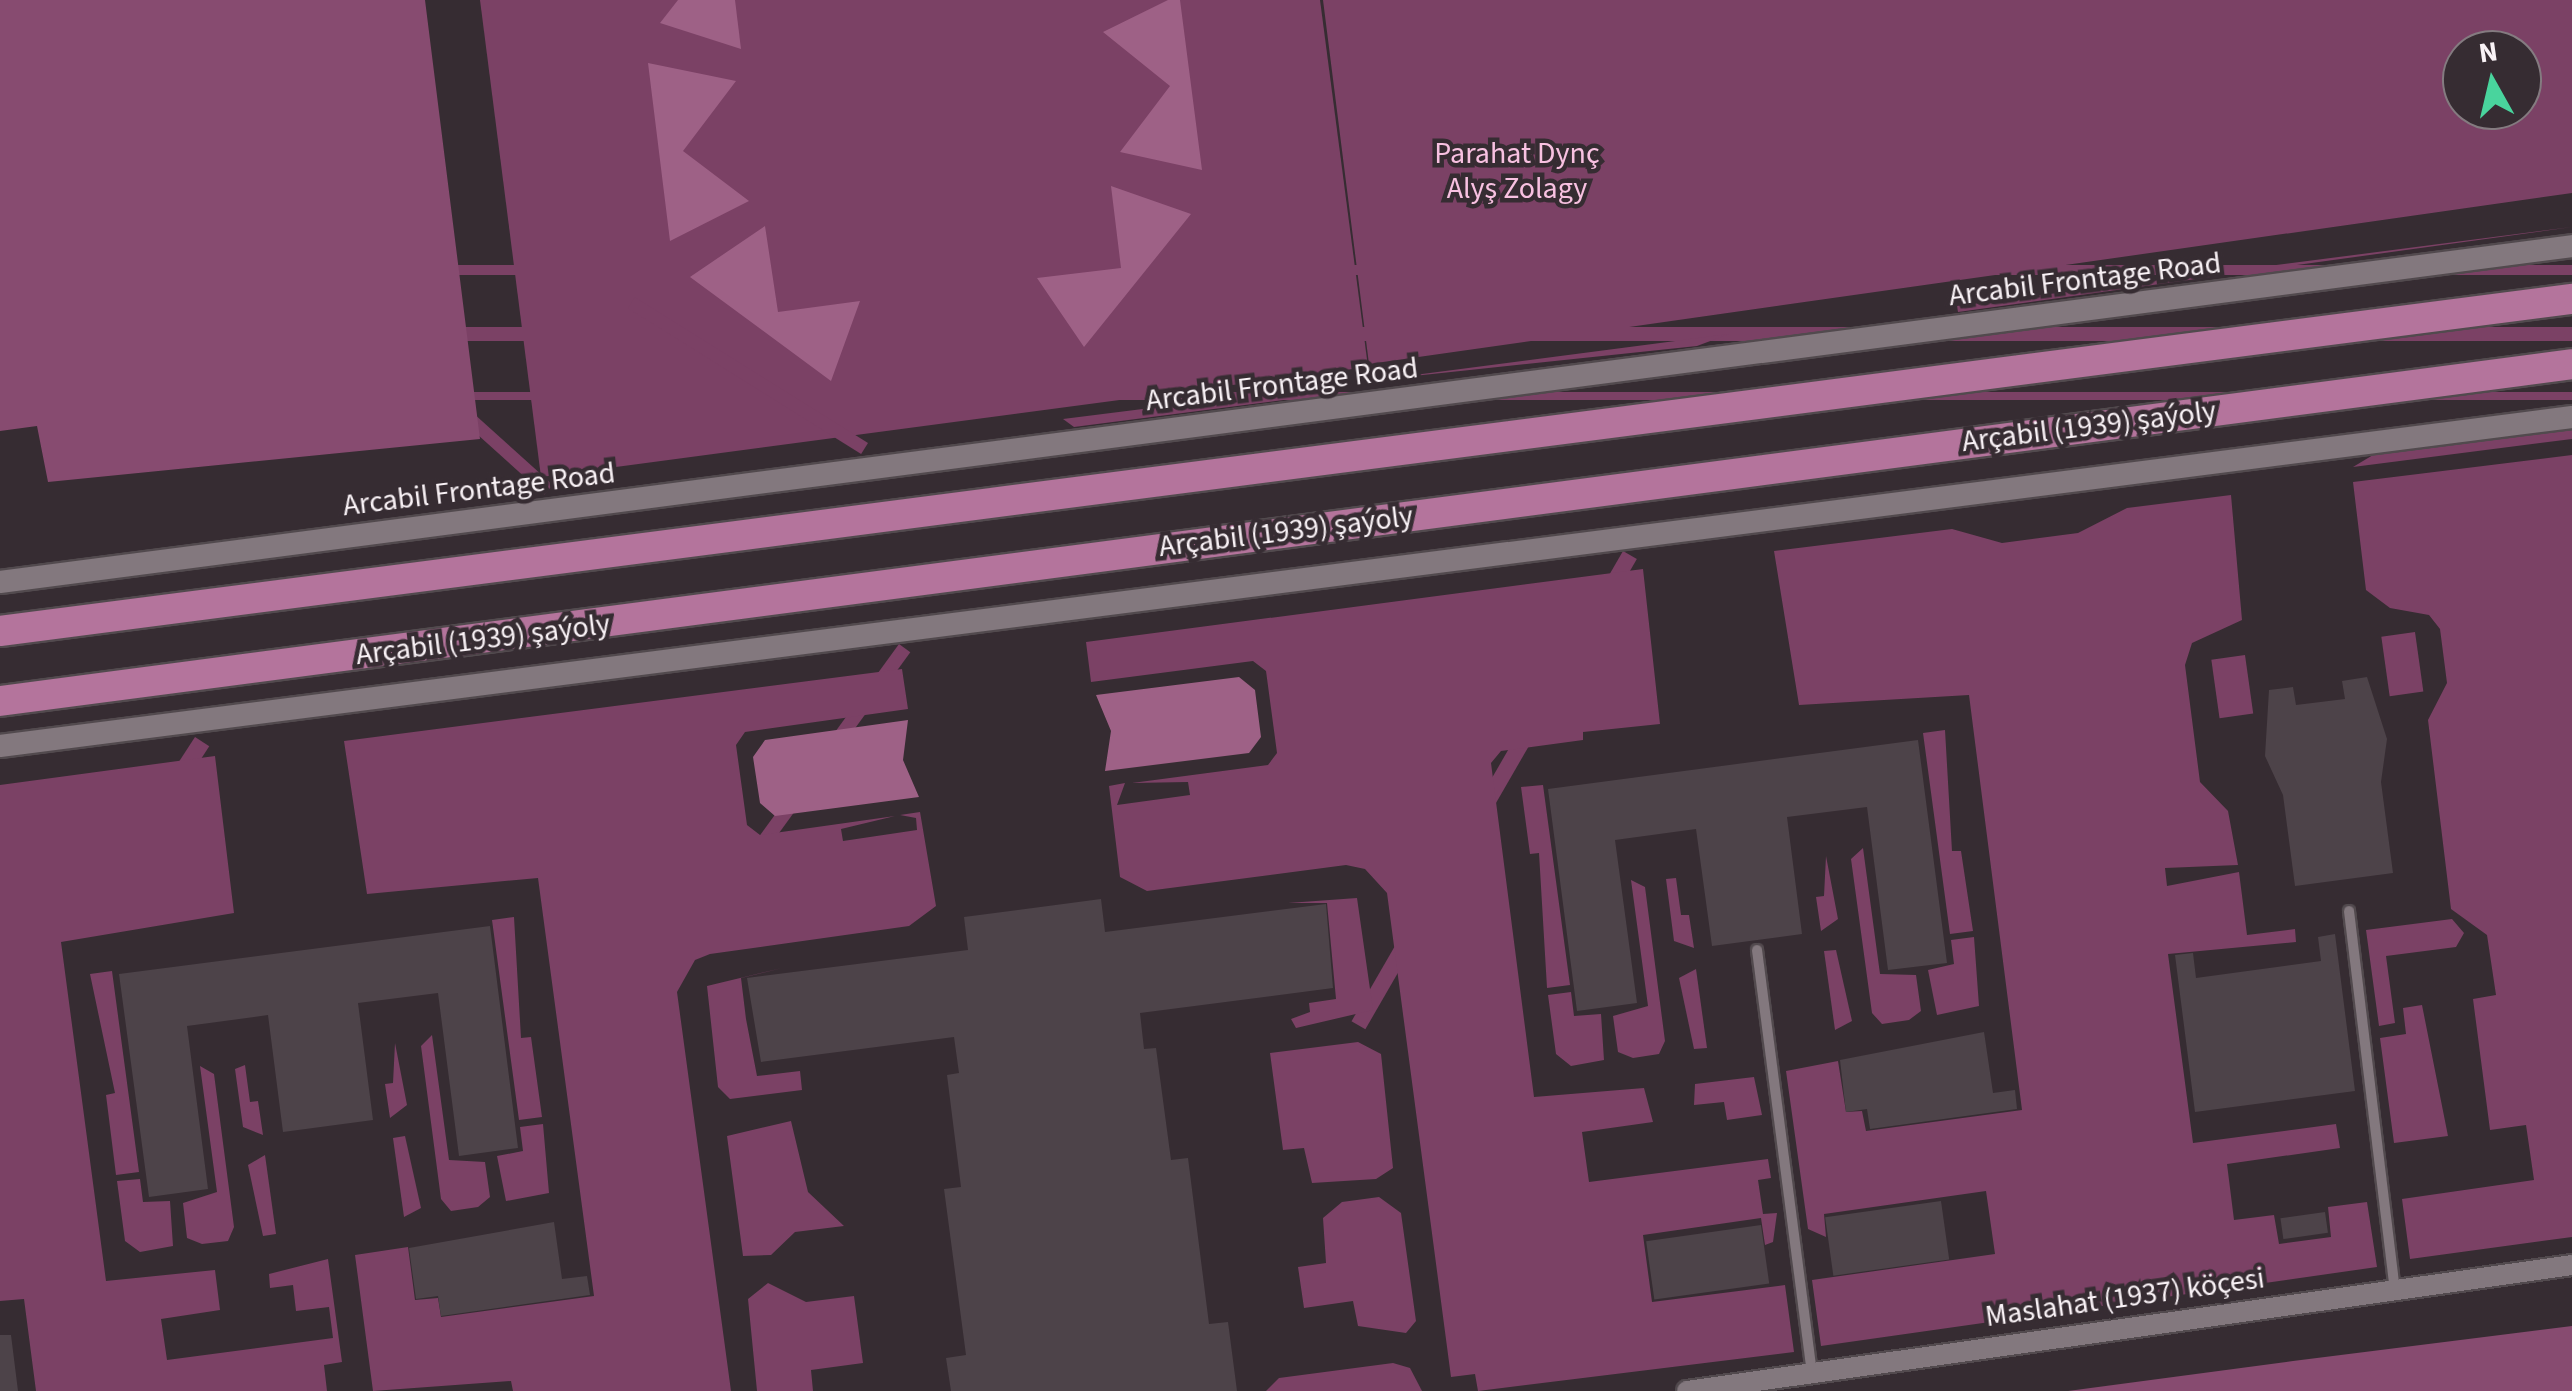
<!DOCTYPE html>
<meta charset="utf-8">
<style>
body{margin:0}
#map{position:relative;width:2572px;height:1391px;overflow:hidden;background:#362c32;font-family:"Source Sans 3",sans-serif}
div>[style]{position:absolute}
.green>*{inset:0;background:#7b4165;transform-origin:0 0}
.forest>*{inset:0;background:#874b70}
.water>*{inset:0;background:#9e6186}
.building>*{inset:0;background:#4d4349;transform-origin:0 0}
.roads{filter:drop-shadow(2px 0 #524a4e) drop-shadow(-2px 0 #524a4e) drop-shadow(0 2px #524a4e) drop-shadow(0 -2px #524a4e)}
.service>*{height:10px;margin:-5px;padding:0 5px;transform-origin:5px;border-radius:5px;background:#83787e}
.minor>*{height:20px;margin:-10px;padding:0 10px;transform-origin:10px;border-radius:10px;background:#83787e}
.tertiary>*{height:22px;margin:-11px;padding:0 11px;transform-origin:11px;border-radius:11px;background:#83787e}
.primary>*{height:30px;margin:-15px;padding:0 15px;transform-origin:15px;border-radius:15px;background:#b4749c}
span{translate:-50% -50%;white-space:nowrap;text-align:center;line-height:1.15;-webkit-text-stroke:9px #362c32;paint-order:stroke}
.park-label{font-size:30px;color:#f8c1e1}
.street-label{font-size:30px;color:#f9f2f6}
.north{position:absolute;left:2442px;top:30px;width:100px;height:100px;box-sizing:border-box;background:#362c32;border:2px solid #847b80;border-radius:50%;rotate:352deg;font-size:28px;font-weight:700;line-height:40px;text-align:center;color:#f9f2f6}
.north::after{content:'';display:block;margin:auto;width:35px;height:45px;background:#49d49d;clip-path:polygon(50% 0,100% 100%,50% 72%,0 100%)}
</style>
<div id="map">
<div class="green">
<i style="clip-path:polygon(480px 0,1320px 0,1368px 367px,541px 477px)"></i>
<i style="clip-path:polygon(evenodd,1323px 0,2572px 0,2572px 193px,1369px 364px,1323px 0,2462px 50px,2522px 50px,2522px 110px,2462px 110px,2462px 50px)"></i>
<i style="clip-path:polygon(2572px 227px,1958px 312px,1957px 306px)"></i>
<i style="left:2572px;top:265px;width:10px;height:2593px;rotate:90deg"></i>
<i style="left:2572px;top:327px;width:14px;height:2593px;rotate:90deg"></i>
<i style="clip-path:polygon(1729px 334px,1697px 346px,1376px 380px)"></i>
<i style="clip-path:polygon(1334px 385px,1322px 395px,1074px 427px,1063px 419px)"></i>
<i style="left:2572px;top:392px;width:8px;height:2593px;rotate:90deg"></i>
<i style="clip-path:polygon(2572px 429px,2572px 439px,2353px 467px,2373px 455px)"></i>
<i style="left:868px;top:443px;width:13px;height:275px;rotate:122deg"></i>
<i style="clip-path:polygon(2572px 455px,2572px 1237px,2410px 1259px,2402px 1199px,2534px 1180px,2526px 1125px,2490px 1130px,2473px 999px,2496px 995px,2487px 935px,2451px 909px,2428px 720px,2447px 683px,2440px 629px,2429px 615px,2390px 608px,2366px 590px,2353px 482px)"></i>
<i style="left:553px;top:485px;width:13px;height:558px;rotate:132deg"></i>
<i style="clip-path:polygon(2231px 495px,2242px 620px,2192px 643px,2185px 665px,2200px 782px,2228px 811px,2238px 865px,2165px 868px,2167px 886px,2239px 872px,2247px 935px,2295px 929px,2296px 942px,2168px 954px,2193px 1143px,2336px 1124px,2340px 1148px,2227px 1164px,2234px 1220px,2274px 1215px,2279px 1244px,2331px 1237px,2328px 1207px,2367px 1202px,2377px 1267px,1821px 1346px,1812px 1280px,1995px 1254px,1986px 1191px,1824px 1214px,1826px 1237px,1808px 1229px,1786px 1071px,1838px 1061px,1846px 1112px,1862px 1111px,1866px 1131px,2022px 1110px,1969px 695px,1799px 705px,1774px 551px,1952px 529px,2002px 543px,2078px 533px,2127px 508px)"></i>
<i style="left:1623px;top:551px;width:16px;height:543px;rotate:30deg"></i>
<i style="clip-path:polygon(1643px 569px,1660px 724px,1583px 732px,1583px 740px,1501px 751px,1491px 763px,1534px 1097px,1644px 1088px,1653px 1122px,1582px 1132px,1589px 1182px,1768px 1159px,1771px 1178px,1758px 1180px,1763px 1214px,1777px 1213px,1773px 1242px,1765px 1245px,1761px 1218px,1643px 1235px,1652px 1302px,1785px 1285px,1794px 1352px,1478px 1391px,1475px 1374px,1451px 1377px,1387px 893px,1365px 869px,1346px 865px,1147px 891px,1120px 877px,1109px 786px,1125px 783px,1117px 805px,1190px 795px,1188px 782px,1132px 783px,1268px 765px,1277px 753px,1266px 671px,1253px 661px,1091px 682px,1086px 642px)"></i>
<i style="left:2415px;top:632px;width:60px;height:34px;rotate:82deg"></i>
<i style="left:899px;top:644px;width:14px;height:547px;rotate:36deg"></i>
<i style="left:2245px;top:655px;width:59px;height:34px;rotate:82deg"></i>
<i style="clip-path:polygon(902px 669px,908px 709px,745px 732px,736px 745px,747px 825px,760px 835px,895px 816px,841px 829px,843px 841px,917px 830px,916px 818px,900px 815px,920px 812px,936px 906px,909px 926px,710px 954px,695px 960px,677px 992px,731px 1391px,513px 1391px,511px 1381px,373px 1391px,355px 1255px,408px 1247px,415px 1300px,438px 1298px,441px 1317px,594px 1296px,538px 878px,367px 894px,344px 741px)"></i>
<i style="clip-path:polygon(1945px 730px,1952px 851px,1961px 851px,1973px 931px,1950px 934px,1923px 733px)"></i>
<i style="left:195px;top:737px;width:17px;height:196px;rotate:33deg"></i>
<i style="clip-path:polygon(215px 756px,234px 913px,61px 942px,106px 1281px,215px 1270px,220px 1310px,161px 1319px,167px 1360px,333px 1338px,329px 1307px,296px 1311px,293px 1285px,270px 1288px,269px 1274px,328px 1259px,342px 1362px,324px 1365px,327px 1391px,36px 1391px,24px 1299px,0 1301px,0 785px)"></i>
<i style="clip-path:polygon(1543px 785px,1570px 985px,1547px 988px,1539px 853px,1530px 854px,1521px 787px)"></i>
<i style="clip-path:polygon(1863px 848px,1880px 974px,1916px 975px,1921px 1011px,1909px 1020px,1882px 1024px,1872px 1013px,1851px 859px)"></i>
<i style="clip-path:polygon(1826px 856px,1838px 919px,1821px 931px,1816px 897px,1824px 896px)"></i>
<i style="clip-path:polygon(1676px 878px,1681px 915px,1689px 915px,1694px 948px,1674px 941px,1666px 879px)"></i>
<i style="clip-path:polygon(1631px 880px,1645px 887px,1665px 1041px,1659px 1054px,1633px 1058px,1618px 1052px,1613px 1016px,1648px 1006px)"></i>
<i style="clip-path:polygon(1357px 898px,1373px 1010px,1296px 1028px,1291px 1019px,1310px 1012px,1309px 1003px,1336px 999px,1327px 903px,1288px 903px)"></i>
<i style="clip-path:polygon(514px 917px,521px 1038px,531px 1037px,542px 1117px,519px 1120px,492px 920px)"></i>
<i style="clip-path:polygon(2452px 919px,2464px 933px,2456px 947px,2386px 956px,2395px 1023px,2379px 1026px,2366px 930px)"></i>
<i style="clip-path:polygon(1974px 937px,1979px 1006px,1937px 1015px,1928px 970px,1954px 964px,1951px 940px)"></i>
<i style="clip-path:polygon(1836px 950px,1852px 1021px,1835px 1030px,1824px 951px)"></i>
<i style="clip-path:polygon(782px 968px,741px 978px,746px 1019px,757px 1076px,800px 1071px,802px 1090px,730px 1099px,718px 1087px,707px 986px)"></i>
<i style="clip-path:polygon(1696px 969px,1707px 1048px,1694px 1049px,1679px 978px)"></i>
<i style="clip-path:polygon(112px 971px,139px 1172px,116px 1175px,106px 1095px,115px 1093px,90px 974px)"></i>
<i style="clip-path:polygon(1571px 992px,1574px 1016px,1601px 1014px,1604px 1060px,1571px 1066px,1556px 1054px,1548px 995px)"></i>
<i style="clip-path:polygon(2422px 1005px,2448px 1136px,2394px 1143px,2380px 1038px,2406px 1034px,2403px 1008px)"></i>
<i style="clip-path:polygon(432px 1035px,449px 1160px,485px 1162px,490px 1197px,478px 1207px,451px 1211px,441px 1199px,421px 1046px)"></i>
<i style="clip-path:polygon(1358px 1042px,1381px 1054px,1393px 1168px,1376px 1179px,1312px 1183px,1304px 1148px,1283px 1150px,1270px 1053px)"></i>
<i style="clip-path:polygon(395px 1043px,407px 1105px,390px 1118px,385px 1084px,393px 1083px)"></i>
<i style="clip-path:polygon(245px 1065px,250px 1102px,258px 1101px,263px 1135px,243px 1127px,235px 1069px)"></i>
<i style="clip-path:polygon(200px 1066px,214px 1074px,234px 1227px,228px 1241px,202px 1244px,187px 1238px,183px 1203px,217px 1192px)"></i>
<i style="clip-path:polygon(1754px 1077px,1762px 1115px,1727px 1120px,1724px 1102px,1694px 1105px,1695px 1084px)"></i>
<i style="clip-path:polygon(791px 1121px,808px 1192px,844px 1226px,795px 1232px,771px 1255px,743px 1256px,727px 1136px)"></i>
<i style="clip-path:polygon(543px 1124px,549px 1193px,506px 1201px,497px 1156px,523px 1151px,520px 1127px)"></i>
<i style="clip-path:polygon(405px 1136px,421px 1208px,404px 1217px,393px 1138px)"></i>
<i style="clip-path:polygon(265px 1155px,276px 1234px,263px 1236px,248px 1165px)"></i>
<i style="clip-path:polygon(140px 1179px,143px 1202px,170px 1201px,173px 1246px,140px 1252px,125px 1241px,117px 1181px)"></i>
<i style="clip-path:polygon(1379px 1197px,1401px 1213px,1416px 1321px,1406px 1333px,1358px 1326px,1353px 1301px,1304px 1308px,1298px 1267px,1326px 1263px,1323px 1218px,1342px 1202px)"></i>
<i style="clip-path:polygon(768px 1283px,806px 1302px,854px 1296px,863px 1363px,811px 1370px,813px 1391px,757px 1391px,748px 1299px)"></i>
<i style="clip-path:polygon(1393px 1363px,1410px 1368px,1422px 1391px,1266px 1391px,1279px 1378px)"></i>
</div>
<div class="forest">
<i style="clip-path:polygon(0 0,425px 0,480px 439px,48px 482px,37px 426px,0 431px)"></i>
<i style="clip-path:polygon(2572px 1326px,2572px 1391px,2068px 1391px,2293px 1361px)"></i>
</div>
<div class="water">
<i style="clip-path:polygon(678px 0,735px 0,741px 49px,660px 23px)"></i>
<i style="clip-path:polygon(1168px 0,1180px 0,1202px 170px,1120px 152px,1170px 86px,1103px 32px)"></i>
<i style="clip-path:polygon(648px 63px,736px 81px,683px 151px,749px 201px,670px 241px)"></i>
<i style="clip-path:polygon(1111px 186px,1191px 214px,1084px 347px,1037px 278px,1121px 268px)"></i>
<i style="clip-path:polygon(765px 226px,778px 312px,860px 301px,831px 381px,690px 277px)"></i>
<i style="clip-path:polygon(1239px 677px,1255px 690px,1261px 737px,1249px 753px,1105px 771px,1111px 731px,1096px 695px)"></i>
<i style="clip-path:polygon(908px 720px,903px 760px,919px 797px,775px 816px,760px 803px,753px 757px,765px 740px)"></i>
</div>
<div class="building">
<i style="clip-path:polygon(2367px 677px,2387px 739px,2381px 782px,2393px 873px,2295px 886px,2283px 795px,2265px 756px,2269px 690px,2293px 687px,2296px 705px,2345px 699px,2342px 681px)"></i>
<i style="clip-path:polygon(1918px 740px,1947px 963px,1888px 970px,1867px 807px,1787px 817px,1802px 934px,1712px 946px,1696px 829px,1615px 840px,1637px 1003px,1577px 1011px,1548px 789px)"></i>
<i style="clip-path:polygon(1101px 899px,1105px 932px,1326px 904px,1333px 988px,1140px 1013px,1144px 1049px,1156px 1048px,1171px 1160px,1188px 1158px,1209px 1324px,1228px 1322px,1237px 1391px,951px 1391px,946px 1358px,966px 1355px,944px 1189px,961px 1187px,947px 1075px,959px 1073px,954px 1037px,761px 1062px,747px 978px,968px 950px,964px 917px)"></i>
<i style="clip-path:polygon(490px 926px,518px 1148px,459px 1156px,438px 993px,358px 1003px,373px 1120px,283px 1132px,268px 1015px,187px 1026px,208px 1189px,149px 1197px,119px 974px)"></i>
<i style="clip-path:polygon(2335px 934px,2355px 1091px,2195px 1112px,2175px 955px,2193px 953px,2196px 978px,2321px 961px,2318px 937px)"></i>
<i style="clip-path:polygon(1984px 1032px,1993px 1093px,2015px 1090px,2017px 1109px,1870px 1129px,1867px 1109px,1846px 1112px,1840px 1060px)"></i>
<i style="left:1941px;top:1201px;width:59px;height:117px;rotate:82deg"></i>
<i style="left:2325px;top:1212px;width:21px;height:45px;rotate:82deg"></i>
<i style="clip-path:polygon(554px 1222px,562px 1279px,587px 1276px,590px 1295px,441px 1316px,438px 1296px,416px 1299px,409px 1248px)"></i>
<i style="left:1761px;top:1225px;width:59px;height:116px;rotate:82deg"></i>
<i style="clip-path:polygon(0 1335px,11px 1335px,18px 1391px,0 1391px)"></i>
</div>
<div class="roads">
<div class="service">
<i style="left:2349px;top:911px;width:382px;rotate:83.1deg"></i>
<i style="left:1757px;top:950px;width:427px;rotate:82.6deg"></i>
</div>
<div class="minor">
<i style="left:1687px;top:1391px;width:894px;rotate:-8.1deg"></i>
</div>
<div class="tertiary">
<i style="left:0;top:582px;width:2594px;rotate:-7.44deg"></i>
<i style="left:0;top:746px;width:2593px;rotate:-7.29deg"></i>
</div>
<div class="primary">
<i style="left:0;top:631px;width:2593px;rotate:-7.36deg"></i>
<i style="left:0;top:701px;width:2594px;rotate:-7.46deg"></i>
</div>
</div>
<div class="park-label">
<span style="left:1517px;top:171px">Parahat Dynç<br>Alyş Zolagy</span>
</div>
<div class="street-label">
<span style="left:2085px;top:280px;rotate:-7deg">Arcabil Frontage Road</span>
<span style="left:1282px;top:385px;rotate:-7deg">Arcabil Frontage Road</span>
<span style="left:2089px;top:427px;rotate:-7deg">Arçabil (1939) şaýoly</span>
<span style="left:479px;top:490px;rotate:-7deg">Arcabil Frontage Road</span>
<span style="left:1286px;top:532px;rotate:-7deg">Arçabil (1939) şaýoly</span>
<span style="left:483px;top:640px;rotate:-7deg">Arçabil (1939) şaýoly</span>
<span style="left:2125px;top:1298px;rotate:-8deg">Maslahat (1937) köçesi</span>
</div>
<div class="north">N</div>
</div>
